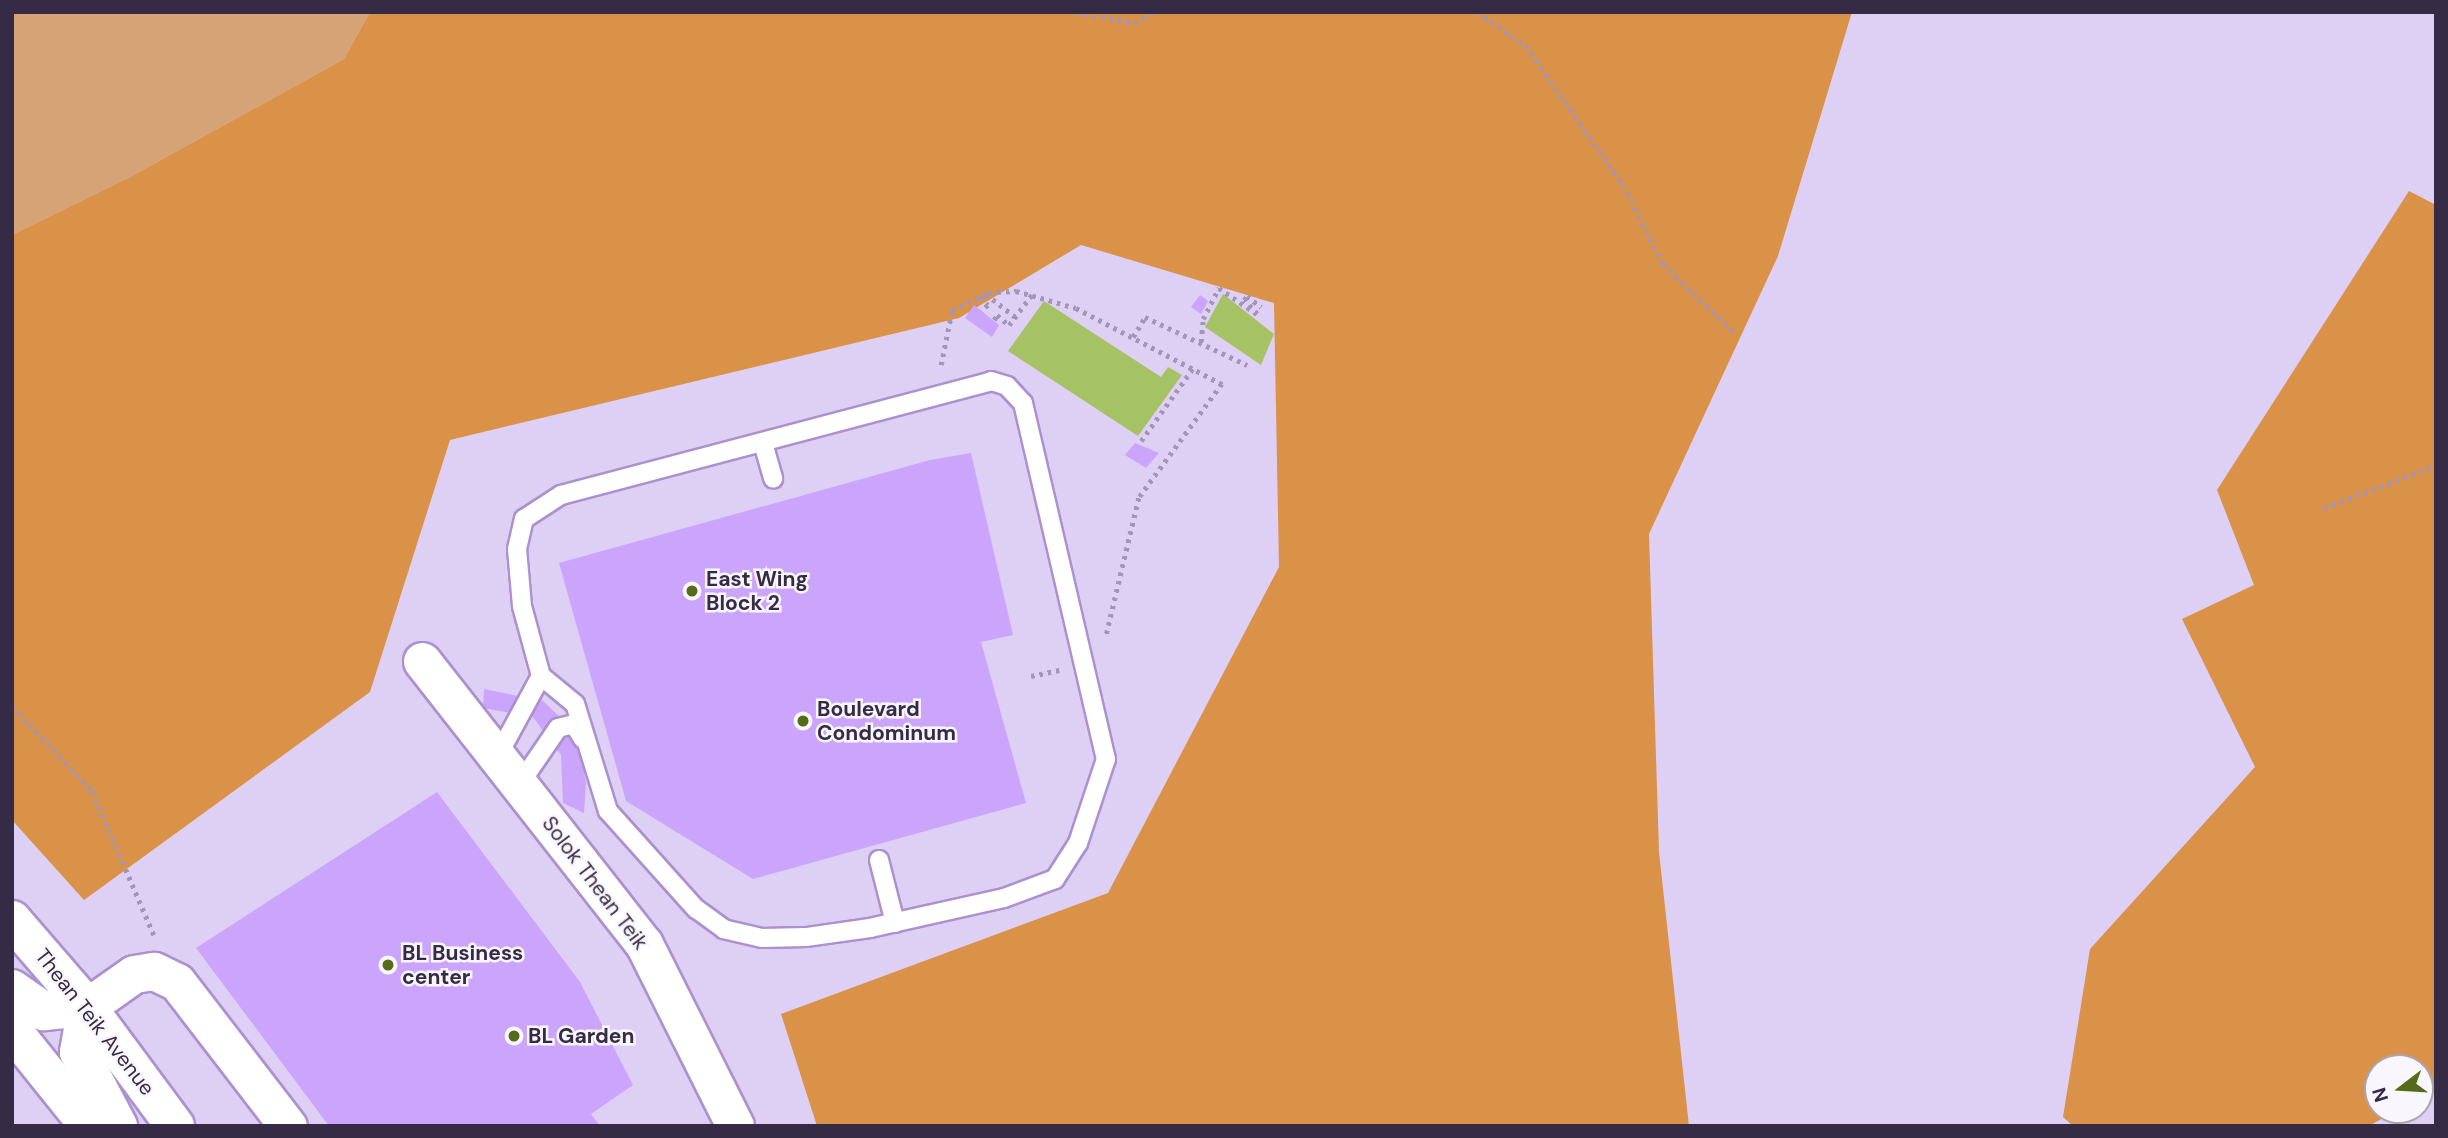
<!DOCTYPE html>
<style>
body{margin:0}
#map{position:relative;width:2448px;height:1138px;overflow:hidden;background:#decff5;font-family:"DM Sans",sans-serif}
div>[style]{position:absolute}
.green>*{inset:0;background:#d5a375}
.forest>*{inset:0;background:#da9148}
.water>*{inset:0;background:#a5c265}
.building>*{inset:0;background:#caa5fb}
.path>*{height:4.5px;margin-top:-2.25px;transform-origin:0;background:repeating-linear-gradient(90deg,#a295b6 0 3.5px,transparent 0 8.5px)}
.roads{filter:drop-shadow(2px 0 #ab91ce) drop-shadow(-2px 0 #ab91ce) drop-shadow(0 2px #ab91ce) drop-shadow(0 -2px #ab91ce)}
.lane>*{height:18px;margin:-9px;padding:0 9px;transform-origin:9px;border-radius:9px;background:#fff}
.street>*{height:37px;margin:-18.5px;padding:0 18.5px;transform-origin:18.5px;border-radius:18.5px;background:#fff}
.primary>*{height:38px;margin:-19px;padding:0 19px;transform-origin:19px;border-radius:19px;background:#fff}
.dots>*{width:19px;height:19px;translate:-50% -50%;box-sizing:border-box;border:4px solid #f9f6fd;border-radius:50%}
span{translate:-50% -50%;white-space:nowrap;text-align:center;line-height:1.15;-webkit-text-stroke:5px #f9f6fd;paint-order:stroke}
.poi-label{font-size:21px;color:#362b44;font-weight:700}
.left{translate:0 -50%;text-align:left}
.street-label{font-size:21px;color:#362b44}
.frame{position:absolute;inset:0;border:14px solid #362b44;pointer-events:none}
.north{position:absolute;left:2364px;top:1054px;width:70px;height:70px;box-sizing:border-box;background:#f9f6fd;border:2px solid #aba5b3;border-radius:50%;rotate:253deg;font-size:19px;font-weight:700;line-height:28px;text-align:center;color:#362b44}
.north::after{content:'';display:block;margin:auto;width:24px;height:32px;background:#556b19;clip-path:polygon(50% 0,100% 100%,50% 72%,0 100%)}
</style>
<div id="map">
<div class="green">
<i style="clip-path:polygon(12px 12px,370px 12px,344px 59px,130px 177px,12px 235px)"></i>
</div>
<div class="forest">
<i style="clip-path:polygon(370px 12px,1852px 12px,1778px 256px,1649px 534px,1659px 852px,1689px 1126px,817px 1126px,781px 1014px,1108px 893px,1279px 567px,1274px 303px,1081px 245px,959px 318px,450px 440px,370px 692px,84px 900px,12px 820px,12px 235px,130px 177px,344px 59px)"></i>
<i style="clip-path:polygon(2409px 191px,2436px 205px,2436px 1088px,2420px 1097px,2420px 1068px,2378px 1068px,2378px 1110px,2397px 1110px,2369px 1126px,2073px 1126px,2063px 1117px,2090px 949px,2255px 767px,2182px 619px,2254px 585px,2217px 490px)"></i>
</div>
<div class="water">
<i style="clip-path:polygon(1223px 294px,1274px 334px,1261px 365px,1205px 327px)"></i>
<i style="clip-path:polygon(1044px 301px,1161px 377px,1168px 367px,1182px 375px,1138px 436px,1008px 351px)"></i>
</div>
<div class="building">
<i style="clip-path:polygon(1200px 295px,1208px 301px,1201px 314px,1191px 307px)"></i>
<i style="clip-path:polygon(974px 305px,999px 325px,992px 337px,965px 318px)"></i>
<i style="clip-path:polygon(1135px 443px,1159px 453px,1146px 468px,1125px 455px)"></i>
<i style="clip-path:polygon(971px 453px,1013px 635px,981px 642px,1026px 803px,753px 879px,626px 801px,559px 563px,930px 460px)"></i>
<i style="clip-path:polygon(484px 689px,543px 701px,561px 718px,580px 748px,586px 783px,584px 813px,563px 803px,561px 755px,533px 717px,483px 708px)"></i>
<i style="clip-path:polygon(437px 792px,580px 982px,633px 1085px,591px 1114px,600px 1126px,329px 1126px,196px 948px)"></i>
</div>
<div class="path">
<i style="left:1076px;top:12px;width:59px;rotate:10.7deg"></i>
<i style="left:1134px;top:23px;width:23px;rotate:-29deg"></i>
<i style="left:1477px;top:12px;width:60px;rotate:34.8deg"></i>
<i style="left:1526px;top:46px;width:169px;rotate:55.1deg"></i>
<i style="left:1623px;top:185px;width:89px;rotate:63.1deg"></i>
<i style="left:1663px;top:264px;width:101px;rotate:43.8deg"></i>
<i style="left:986px;top:294px;width:37px;rotate:38deg"></i>
<i style="left:980px;top:297px;width:11px;rotate:45deg"></i>
<i style="left:988px;top:305px;width:9px;rotate:131deg"></i>
<i style="left:1244px;top:300px;width:5px;rotate:-53deg"></i>
<i style="left:1247px;top:296px;width:18px;rotate:38deg"></i>
<i style="left:994px;top:320px;width:6px;rotate:-59deg"></i>
<i style="left:997px;top:315px;width:16px;rotate:40deg"></i>
<i style="left:1009px;top:325px;width:39px;rotate:-53deg"></i>
<i style="left:1133px;top:337px;width:23px;rotate:-59deg"></i>
<i style="left:1145px;top:317px;width:113px;rotate:25.2deg"></i>
<i style="left:1201px;top:342px;width:23px;rotate:-85deg"></i>
<i style="left:1203px;top:319px;width:35px;rotate:-63deg"></i>
<i style="left:1219px;top:288px;width:46px;rotate:34.4deg"></i>
<i style="left:1257px;top:314px;width:19px;rotate:-133deg"></i>
<i style="left:941px;top:365px;width:56px;rotate:-78.7deg"></i>
<i style="left:952px;top:310px;width:41px;rotate:-25.9deg"></i>
<i style="left:989px;top:292px;width:27px;rotate:-2deg"></i>
<i style="left:1016px;top:291px;width:62px;rotate:15.8deg"></i>
<i style="left:1076px;top:308px;width:165px;rotate:27.5deg"></i>
<i style="left:1222px;top:384px;width:141px;rotate:126.1deg"></i>
<i style="left:1139px;top:498px;width:142px;rotate:103.4deg"></i>
<i style="left:1141px;top:441px;width:90px;rotate:-54.5deg"></i>
<i style="left:2324px;top:508px;width:120px;rotate:-21deg"></i>
<i style="left:1031px;top:676px;width:29px;rotate:-12deg"></i>
<i style="left:12px;top:706px;width:117px;rotate:46.7deg"></i>
<i style="left:92px;top:791px;width:157px;rotate:66.7deg"></i>
</div>
<div class="roads">
<div class="lane">
<i style="left:991px;top:381px;width:17px;rotate:17deg"></i>
<i style="left:1007px;top:386px;width:23px;rotate:47deg"></i>
<i style="left:1023px;top:403px;width:366px;rotate:76.9deg"></i>
<i style="left:1106px;top:759px;width:89px;rotate:108.4deg"></i>
<i style="left:1078px;top:843px;width:43px;rotate:122.6deg"></i>
<i style="left:1055px;top:879px;width:54px;rotate:159.6deg"></i>
<i style="left:1004px;top:898px;width:137px;rotate:167.4deg"></i>
<i style="left:870px;top:928px;width:65px;rotate:172deg"></i>
<i style="left:806px;top:937px;width:44px;rotate:178.7deg"></i>
<i style="left:762px;top:938px;width:39px;rotate:-167deg"></i>
<i style="left:724px;top:929px;width:34px;rotate:-144deg"></i>
<i style="left:696px;top:909px;width:132px;rotate:-131.9deg"></i>
<i style="left:608px;top:811px;width:112px;rotate:-107.1deg"></i>
<i style="left:575px;top:704px;width:44px;rotate:-140.5deg"></i>
<i style="left:541px;top:676px;width:73px;rotate:-105.2deg"></i>
<i style="left:522px;top:606px;width:57px;rotate:-95deg"></i>
<i style="left:517px;top:549px;width:31px;rotate:-77deg"></i>
<i style="left:524px;top:519px;width:44px;rotate:-33deg"></i>
<i style="left:561px;top:495px;width:445px;rotate:-14.8deg"></i>
<i style="left:763px;top:443px;width:37px;rotate:74deg"></i>
<i style="left:497px;top:757px;width:92px;rotate:-61.5deg"></i>
<i style="left:519px;top:785px;width:69px;rotate:-55.6deg"></i>
<i style="left:558px;top:728px;width:16px;rotate:-14deg"></i>
<i style="left:574px;top:724px;width:17px;rotate:59deg"></i>
<i style="left:879px;top:860px;width:65px;rotate:75.7deg"></i>
</div>
<div class="street">
<i style="left:422px;top:661px;width:360px;rotate:51.9deg"></i>
<i style="left:644px;top:944px;width:203px;rotate:63.4deg"></i>
<i style="left:87px;top:1007px;width:57px;rotate:-35.1deg"></i>
<i style="left:134px;top:974px;width:20px;rotate:-9deg"></i>
<i style="left:154px;top:971px;width:25px;rotate:26deg"></i>
<i style="left:177px;top:982px;width:182px;rotate:52.4deg"></i>
</div>
<div class="primary">
<i style="left:12px;top:920px;width:115px;rotate:49.2deg"></i>
<i style="left:87px;top:1007px;width:148px;rotate:53.5deg"></i>
<i style="left:12px;top:989px;width:39px;rotate:35deg"></i>
<i style="left:44px;top:1011px;width:43px;rotate:-5.3deg"></i>
<i style="left:87px;top:1007px;width:46px;rotate:100.1deg"></i>
<i style="left:79px;top:1052px;width:84px;rotate:62.2deg"></i>
<i style="left:12px;top:1030px;width:123px;rotate:51.3deg"></i>
</div>
</div>
<div class="dots">
<i style="left:692px;top:591px;background:#556b19"></i>
<i style="left:803px;top:721px;background:#556b19"></i>
<i style="left:388px;top:965px;background:#556b19"></i>
<i style="left:514px;top:1036px;background:#556b19"></i>
</div>
<div class="poi-label">
<span class="left" style="left:706px;top:591px">East Wing<br>Block 2</span>
<span class="left" style="left:817px;top:721px">Boulevard<br>Condominum</span>
<span class="left" style="left:402px;top:965px">BL Business<br>center</span>
<span class="left" style="left:528px;top:1036px">BL Garden</span>
</div>
<div class="street-label">
<span style="left:595px;top:883px;rotate:53deg">Solok Thean Teik</span>
<span style="left:95px;top:1022px;rotate:52deg">Thean Teik Avenue</span>
</div>
<div class="frame"></div>
<div class="north">N</div>
</div>
